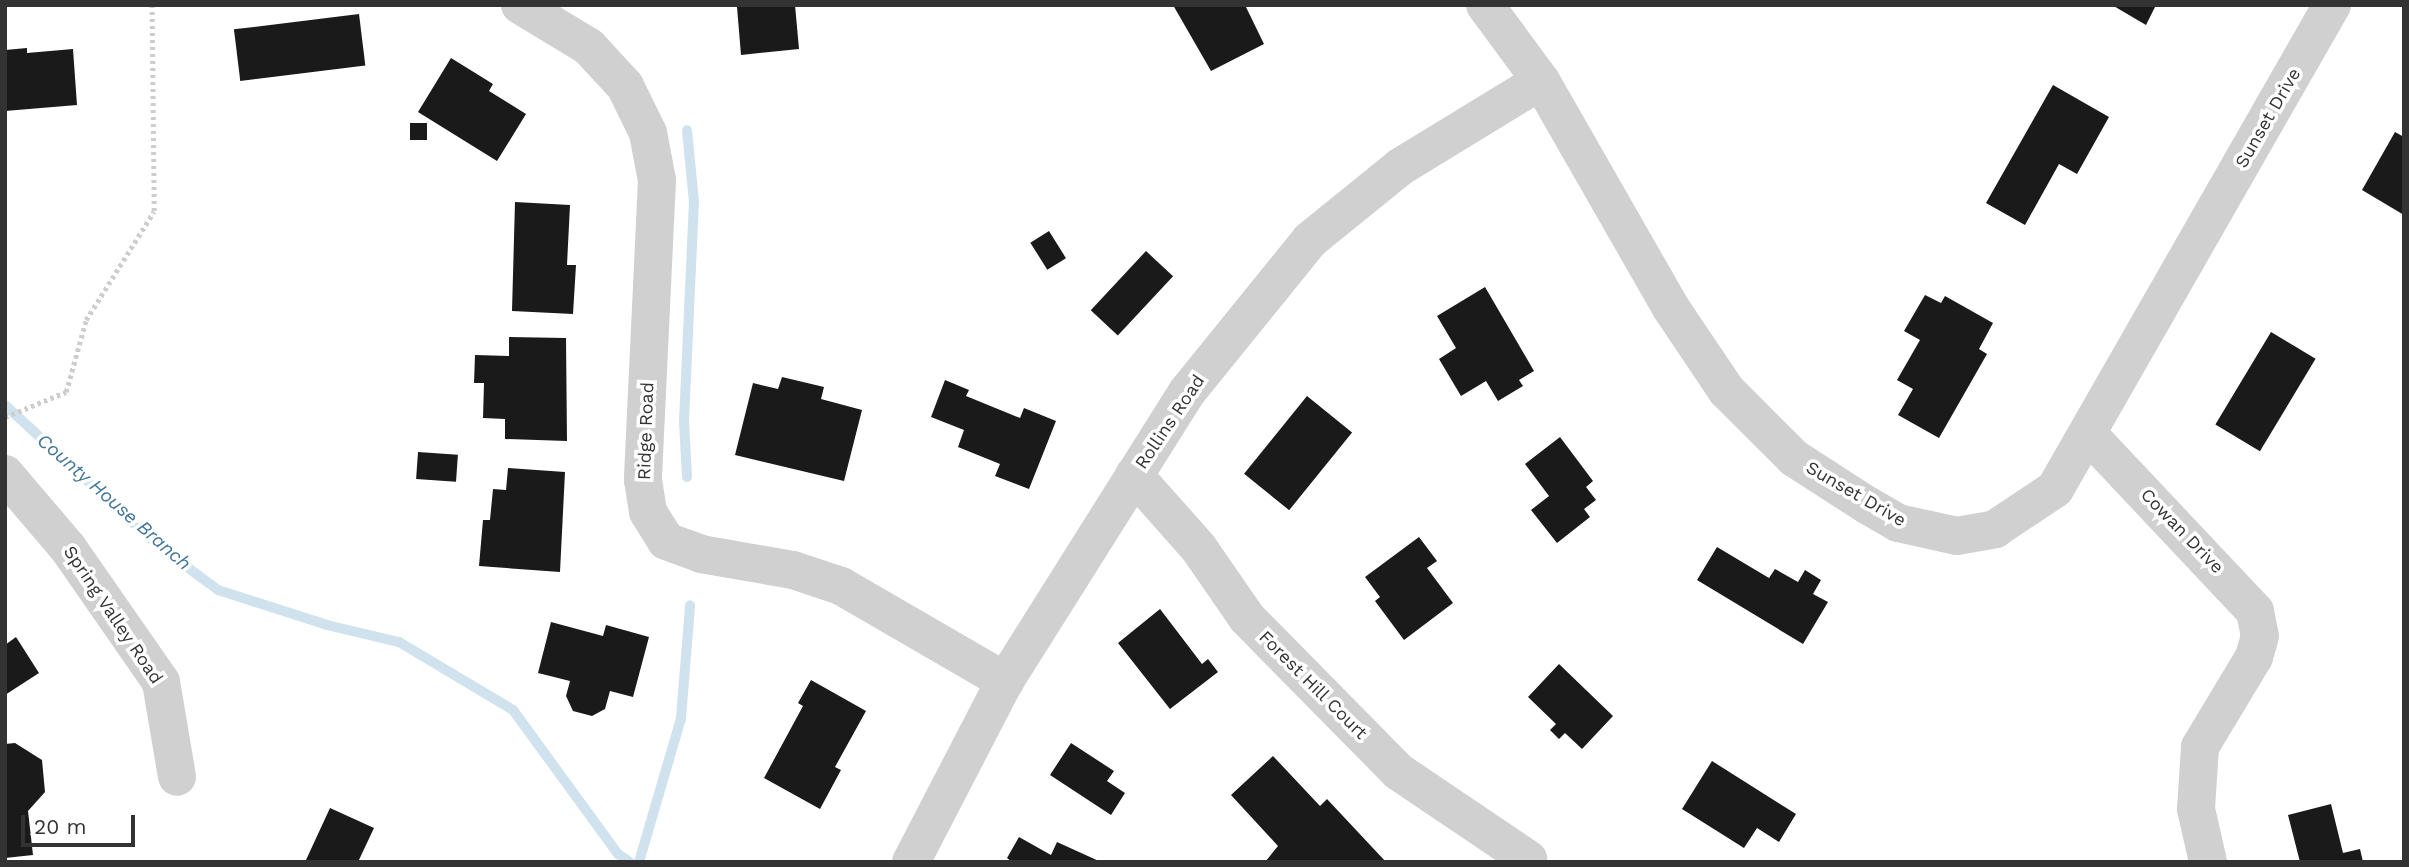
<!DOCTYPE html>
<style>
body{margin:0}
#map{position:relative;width:2409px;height:867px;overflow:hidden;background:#fff;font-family:"Work Sans",sans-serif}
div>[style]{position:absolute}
.stream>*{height:10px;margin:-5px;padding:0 5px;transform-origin:5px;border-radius:5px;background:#cfe2ee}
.building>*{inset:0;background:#1a1a1a;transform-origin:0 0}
.path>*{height:4.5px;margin-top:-2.25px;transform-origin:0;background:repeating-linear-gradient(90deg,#cdcdcd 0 3.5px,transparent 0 7px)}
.minor>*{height:38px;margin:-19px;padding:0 19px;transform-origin:19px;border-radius:19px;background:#d0d0d0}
span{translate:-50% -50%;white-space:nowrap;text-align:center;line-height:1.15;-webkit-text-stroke:7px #fff;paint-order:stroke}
.street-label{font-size:18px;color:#333}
.water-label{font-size:19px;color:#3f7597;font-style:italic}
.frame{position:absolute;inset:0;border:7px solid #333;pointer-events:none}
.scale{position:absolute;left:21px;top:815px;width:114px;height:32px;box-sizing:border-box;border:4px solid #333;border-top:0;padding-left:9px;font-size:21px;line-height:24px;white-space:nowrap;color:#333;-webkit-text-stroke:5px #fff;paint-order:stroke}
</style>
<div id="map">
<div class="stream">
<i style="left:5px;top:405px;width:207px;rotate:42.6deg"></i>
<i style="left:157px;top:545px;width:76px;rotate:36.4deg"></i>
<i style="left:218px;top:590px;width:114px;rotate:17.8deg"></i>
<i style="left:327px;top:625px;width:74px;rotate:13.3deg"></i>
<i style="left:399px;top:642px;width:133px;rotate:30.8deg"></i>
<i style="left:513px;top:710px;width:178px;rotate:53.9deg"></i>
<i style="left:618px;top:854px;width:14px;rotate:34deg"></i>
<i style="left:687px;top:477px;width:56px;rotate:-93.1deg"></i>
<i style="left:684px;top:421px;width:219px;rotate:-87.4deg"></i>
<i style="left:694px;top:202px;width:72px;rotate:-95.6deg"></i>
<i style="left:639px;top:862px;width:150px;rotate:-73.7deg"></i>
<i style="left:681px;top:718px;width:113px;rotate:-85.4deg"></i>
</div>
<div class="building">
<i style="clip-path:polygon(745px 5px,795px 5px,799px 49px,741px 55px,737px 7px)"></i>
<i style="clip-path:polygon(1173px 5px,1245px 5px,1264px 44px,1211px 71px)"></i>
<i style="clip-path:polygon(2112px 5px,2156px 5px,2146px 25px)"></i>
<i style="left:359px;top:14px;width:52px;height:126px;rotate:83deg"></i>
<i style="clip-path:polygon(27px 48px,27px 53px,73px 49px,77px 105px,5px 111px,5px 50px)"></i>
<i style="clip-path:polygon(451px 58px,493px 84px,489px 91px,526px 114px,497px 161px,418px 112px)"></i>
<i style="clip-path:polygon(2053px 85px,2109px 117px,2077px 174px,2059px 164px,2025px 225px,1986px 203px)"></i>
<i style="left:410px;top:123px;width:17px;height:17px"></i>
<i style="clip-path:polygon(2395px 132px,2404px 137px,2404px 215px,2362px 190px)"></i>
<i style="clip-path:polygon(515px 202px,570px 205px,567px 265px,576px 265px,573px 314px,512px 311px)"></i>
<i style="left:1049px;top:231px;width:32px;height:22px;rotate:58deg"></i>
<i style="left:1146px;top:251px;width:37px;height:81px;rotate:43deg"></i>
<i style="clip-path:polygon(1485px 287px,1534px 371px,1519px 380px,1523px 386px,1498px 401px,1486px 381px,1461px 396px,1439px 359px,1456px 348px,1437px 316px)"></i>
<i style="clip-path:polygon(1925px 295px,1941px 303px,1945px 296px,1993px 323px,1979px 349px,1987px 354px,1939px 438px,1898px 415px,1913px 389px,1897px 380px,1920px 340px,1904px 331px)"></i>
<i style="left:2271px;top:332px;width:52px;height:108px;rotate:31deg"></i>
<i style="clip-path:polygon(509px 337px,566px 338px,567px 441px,505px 439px,505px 419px,483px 418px,484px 383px,474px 383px,475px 355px,509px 356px)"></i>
<i style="clip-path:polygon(782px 377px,824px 387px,821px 399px,862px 410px,844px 481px,735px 455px,753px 383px,778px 389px)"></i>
<i style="clip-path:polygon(945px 380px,969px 390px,966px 396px,1020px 418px,1024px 408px,1056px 421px,1029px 489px,995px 476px,1000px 464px,958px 447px,964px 430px,931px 417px)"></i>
<i style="left:1307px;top:396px;width:58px;height:100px;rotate:39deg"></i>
<i style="clip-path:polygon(1560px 437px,1593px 481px,1586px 487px,1596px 500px,1584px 509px,1590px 517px,1557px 543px,1531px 510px,1549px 496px,1525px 464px)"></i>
<i style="left:418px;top:452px;width:40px;height:27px;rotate:4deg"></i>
<i style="clip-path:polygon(508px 468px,565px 472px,560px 572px,479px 566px,483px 520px,490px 520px,493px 489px,506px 490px)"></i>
<i style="clip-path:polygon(1419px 537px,1437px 561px,1427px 568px,1453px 603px,1404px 640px,1375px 601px,1380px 597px,1365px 577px)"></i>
<i style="clip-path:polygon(1717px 547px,1769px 578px,1775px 569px,1798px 582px,1805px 570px,1821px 580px,1813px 594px,1828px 602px,1803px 644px,1697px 580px)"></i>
<i style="clip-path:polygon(1160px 609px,1202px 664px,1208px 659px,1218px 672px,1170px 709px,1118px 643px)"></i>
<i style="clip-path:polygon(551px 622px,603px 636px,606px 625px,649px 637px,633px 697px,610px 691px,605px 709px,592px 716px,573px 711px,566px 696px,570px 681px,538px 673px)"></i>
<i style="clip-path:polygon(16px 637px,39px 673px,5px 695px,5px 645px)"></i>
<i style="clip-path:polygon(1559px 664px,1613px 716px,1582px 749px,1565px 733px,1559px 739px,1550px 730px,1556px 724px,1528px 697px)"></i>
<i style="clip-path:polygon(811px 680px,866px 711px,835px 767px,841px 770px,820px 809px,764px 778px,803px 706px,798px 703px)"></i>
<i style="clip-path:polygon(15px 743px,42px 760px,45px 792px,28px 811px,33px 855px,5px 858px,5px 744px)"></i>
<i style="clip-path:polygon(1071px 743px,1114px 771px,1107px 781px,1125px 793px,1111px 815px,1050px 775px)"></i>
<i style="clip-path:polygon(1273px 756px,1320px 806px,1327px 799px,1386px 862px,1265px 862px,1278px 846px,1231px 795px)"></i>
<i style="clip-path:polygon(1712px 761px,1796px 814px,1779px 842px,1757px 828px,1744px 848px,1682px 809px)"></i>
<i style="clip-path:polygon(2331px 804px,2343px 853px,2360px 849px,2363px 862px,2300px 862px,2288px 815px)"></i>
<i style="clip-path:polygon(330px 808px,374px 828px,358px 862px,306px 860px)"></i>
<i style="clip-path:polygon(1019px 837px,1051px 855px,1057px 842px,1101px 862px,1012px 862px,1007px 858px)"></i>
</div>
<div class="path">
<i style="left:5px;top:417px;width:66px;rotate:-22.3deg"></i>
<i style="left:66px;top:392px;width:75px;rotate:-74.5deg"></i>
<i style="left:86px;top:320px;width:128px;rotate:-58deg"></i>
<i style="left:154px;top:211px;width:206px;rotate:-90.6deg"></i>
</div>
<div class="minor">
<i style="left:520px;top:5px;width:81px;rotate:31.3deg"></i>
<i style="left:589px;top:47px;width:53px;rotate:47.3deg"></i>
<i style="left:625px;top:86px;width:52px;rotate:63.9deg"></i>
<i style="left:648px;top:133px;width:48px;rotate:79.2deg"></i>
<i style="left:657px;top:180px;width:300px;rotate:92.7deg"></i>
<i style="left:643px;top:480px;width:32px;rotate:81deg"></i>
<i style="left:648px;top:512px;width:34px;rotate:58deg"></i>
<i style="left:666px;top:541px;width:37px;rotate:20deg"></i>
<i style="left:701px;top:554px;width:93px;rotate:9.9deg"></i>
<i style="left:793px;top:570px;width:51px;rotate:18.4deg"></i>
<i style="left:841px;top:586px;width:190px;rotate:30.1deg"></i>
<i style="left:1485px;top:5px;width:94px;rotate:53.6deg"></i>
<i style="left:1541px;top:81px;width:262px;rotate:60.2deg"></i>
<i style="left:1671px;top:308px;width:99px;rotate:56.1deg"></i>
<i style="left:1726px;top:390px;width:96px;rotate:45deg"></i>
<i style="left:1794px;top:458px;width:87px;rotate:32.8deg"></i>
<i style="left:1867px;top:505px;width:36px;rotate:30deg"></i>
<i style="left:1898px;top:523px;width:60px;rotate:12.4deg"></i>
<i style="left:1957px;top:536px;width:39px;rotate:-10deg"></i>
<i style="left:1995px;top:529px;width:72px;rotate:-33.7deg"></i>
<i style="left:2055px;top:489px;width:558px;rotate:-60.22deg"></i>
<i style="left:2088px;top:434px;width:243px;rotate:46.7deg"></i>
<i style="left:2255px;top:611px;width:25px;rotate:79deg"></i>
<i style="left:2260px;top:636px;width:22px;rotate:106deg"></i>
<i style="left:2254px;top:657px;width:105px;rotate:121deg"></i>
<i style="left:2200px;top:747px;width:62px;rotate:93.7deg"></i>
<i style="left:2196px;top:809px;width:54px;rotate:77.2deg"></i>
<i style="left:5px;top:474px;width:97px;rotate:49.6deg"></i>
<i style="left:68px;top:548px;width:163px;rotate:55.2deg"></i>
<i style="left:161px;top:682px;width:96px;rotate:80.4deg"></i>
<i style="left:1134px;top:475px;width:96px;rotate:48.4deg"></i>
<i style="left:1198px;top:547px;width:86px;rotate:55.4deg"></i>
<i style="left:1247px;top:618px;width:216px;rotate:45.4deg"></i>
<i style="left:1399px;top:772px;width:156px;rotate:34deg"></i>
<i style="left:911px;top:862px;width:204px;rotate:-62.6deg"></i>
<i style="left:1005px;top:681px;width:342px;rotate:-57.8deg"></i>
<i style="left:1187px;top:392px;width:196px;rotate:-51deg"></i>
<i style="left:1310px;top:240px;width:116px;rotate:-39deg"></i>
<i style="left:1400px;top:167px;width:165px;rotate:-31.4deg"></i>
</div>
<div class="street-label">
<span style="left:2268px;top:118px;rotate:-60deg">Sunset Drive</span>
<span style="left:1170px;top:422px;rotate:-56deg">Rollins Road</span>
<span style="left:646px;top:431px;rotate:-88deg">Ridge Road</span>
<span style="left:1856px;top:494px;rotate:30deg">Sunset Drive</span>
<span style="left:2182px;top:531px;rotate:46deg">Cowan Drive</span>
<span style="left:113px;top:615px;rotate:56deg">Spring Valley Road</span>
<span style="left:1313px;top:685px;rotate:45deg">Forest Hill Court</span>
</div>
<div class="water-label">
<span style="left:114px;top:502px;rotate:41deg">County House Branch</span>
</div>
<div class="frame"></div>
<div class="scale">20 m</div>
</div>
